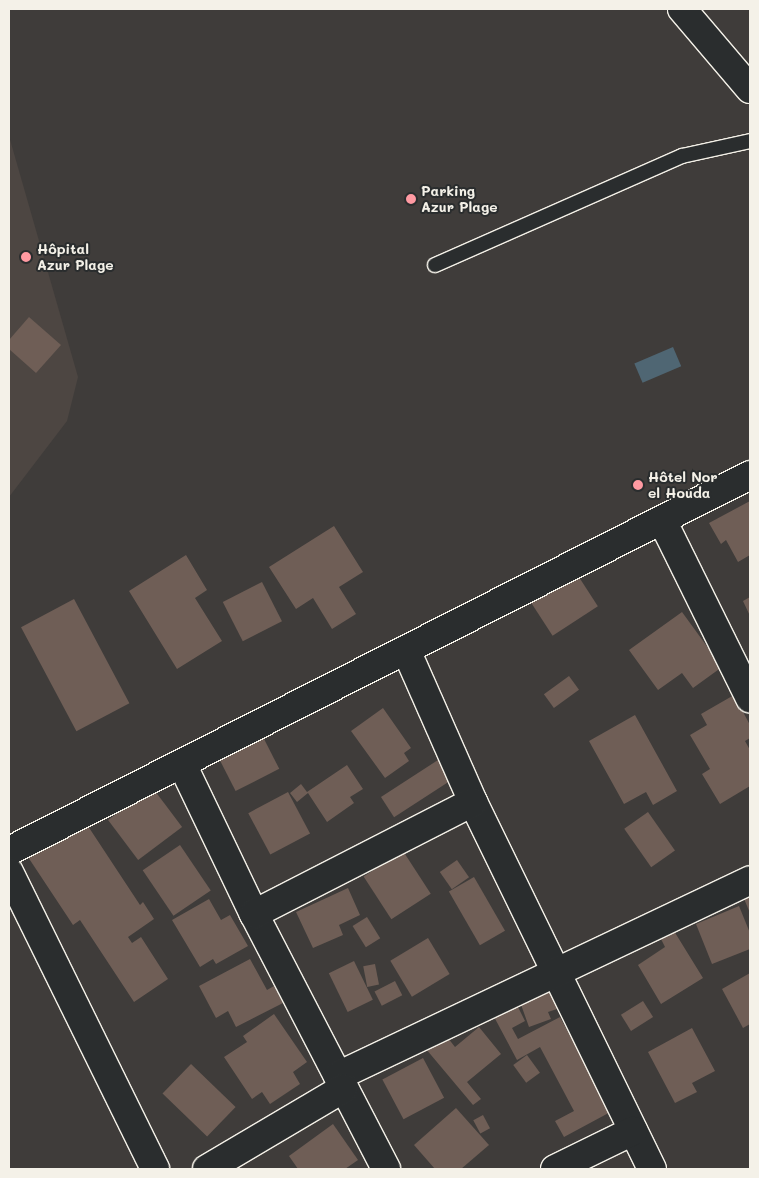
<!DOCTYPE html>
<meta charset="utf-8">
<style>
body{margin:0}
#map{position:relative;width:759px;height:1178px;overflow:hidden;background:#3f3c3a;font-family:Mali,sans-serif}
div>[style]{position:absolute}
.built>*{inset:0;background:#4d4642}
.water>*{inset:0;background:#4f6673;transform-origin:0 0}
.building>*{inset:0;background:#6f5e56;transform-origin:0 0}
.roads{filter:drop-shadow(1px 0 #f4f1e8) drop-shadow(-1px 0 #f4f1e8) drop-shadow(0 1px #f4f1e8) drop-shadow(0 -1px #f4f1e8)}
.lane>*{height:14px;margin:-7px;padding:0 7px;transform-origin:7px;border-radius:7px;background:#2a2d2e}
.street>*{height:28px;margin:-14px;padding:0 14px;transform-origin:14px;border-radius:14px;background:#2a2d2e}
.secondary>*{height:28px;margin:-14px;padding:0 14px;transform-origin:14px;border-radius:14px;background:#2a2d2e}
.dots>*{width:14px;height:14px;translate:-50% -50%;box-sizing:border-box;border:2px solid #2a2d2e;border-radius:50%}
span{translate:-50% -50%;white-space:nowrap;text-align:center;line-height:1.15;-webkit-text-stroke:4px #2a2d2e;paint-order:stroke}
.poi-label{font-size:14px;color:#f4f1e8;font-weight:700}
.left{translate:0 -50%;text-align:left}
.frame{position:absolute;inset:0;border:10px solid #f4f1e8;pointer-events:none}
</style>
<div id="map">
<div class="built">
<i style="clip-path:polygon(9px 136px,78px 377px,67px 421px,9px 497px)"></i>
</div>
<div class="water">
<i style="left:673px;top:347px;width:21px;height:42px;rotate:67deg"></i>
</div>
<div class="building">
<i style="clip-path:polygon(29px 317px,61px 345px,36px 373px,9px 349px,9px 340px)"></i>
<i style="clip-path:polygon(750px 501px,750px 555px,738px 562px,726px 540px,721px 544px,709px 523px)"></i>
<i style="clip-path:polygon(334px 526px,363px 572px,339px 587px,356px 614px,332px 629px,313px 598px,296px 609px,269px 567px)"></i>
<i style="clip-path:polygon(186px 555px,207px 590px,195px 598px,222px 641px,177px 669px,129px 591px)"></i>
<i style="left:575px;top:571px;width:42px;height:54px;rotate:57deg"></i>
<i style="left:262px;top:582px;width:44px;height:44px;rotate:63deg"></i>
<i style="clip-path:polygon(750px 597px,750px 616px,743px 601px)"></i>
<i style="left:74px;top:599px;width:118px;height:60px;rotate:62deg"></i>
<i style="clip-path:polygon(682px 612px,722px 667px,693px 688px,682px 673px,658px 690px,629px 650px)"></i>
<i style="left:569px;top:676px;width:17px;height:31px;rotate:54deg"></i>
<i style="clip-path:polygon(734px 695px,750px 725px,750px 738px,745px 741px,750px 750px,750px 786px,720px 804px,702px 774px,710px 769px,690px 735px,707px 725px,701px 714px)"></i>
<i style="clip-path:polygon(383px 708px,411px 748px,404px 753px,409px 761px,385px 778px,351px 731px)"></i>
<i style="clip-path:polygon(635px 715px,677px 791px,653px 805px,646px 792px,624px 804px,589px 741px)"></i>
<i style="left:262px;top:735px;width:38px;height:49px;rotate:63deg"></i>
<i style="left:438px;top:760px;width:24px;height:68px;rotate:57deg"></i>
<i style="clip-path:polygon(347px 765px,363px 789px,350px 797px,354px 803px,327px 822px,308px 793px,297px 802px,290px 793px,301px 784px,307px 792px)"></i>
<i style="left:152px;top:787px;width:50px;height:55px;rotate:53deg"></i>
<i style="left:288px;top:792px;width:47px;height:45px;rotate:62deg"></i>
<i style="left:648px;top:812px;width:47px;height:29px;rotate:55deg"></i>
<i style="clip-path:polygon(82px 817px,140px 905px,143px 902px,154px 919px,128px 937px,132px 943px,141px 937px,168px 979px,134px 1002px,80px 920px,73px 925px,26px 854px)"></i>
<i style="left:180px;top:845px;width:55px;height:45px;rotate:56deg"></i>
<i style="left:403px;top:851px;width:51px;height:47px;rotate:57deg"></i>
<i style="left:457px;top:860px;width:21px;height:21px;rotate:55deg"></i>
<i style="left:474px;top:877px;width:62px;height:29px;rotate:60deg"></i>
<i style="clip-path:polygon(348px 888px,360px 915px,339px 925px,343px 935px,313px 948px,296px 912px)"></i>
<i style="clip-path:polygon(750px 890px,750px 913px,742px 894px)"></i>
<i style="clip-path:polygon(209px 899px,221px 920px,230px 915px,248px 946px,216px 964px,213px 959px,200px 967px,172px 920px)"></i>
<i style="clip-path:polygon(739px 906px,750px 933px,750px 949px,712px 964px,696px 924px)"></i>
<i style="left:367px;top:917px;width:25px;height:17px;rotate:58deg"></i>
<i style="clip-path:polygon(674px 931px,703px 978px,661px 1004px,638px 965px,665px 947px,661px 939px)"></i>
<i style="left:428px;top:938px;width:42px;height:44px;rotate:59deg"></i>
<i style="clip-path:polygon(250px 959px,267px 990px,274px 986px,283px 1003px,236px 1027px,228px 1011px,216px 1018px,199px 986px)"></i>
<i style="left:354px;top:961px;width:43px;height:28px;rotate:64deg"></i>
<i style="left:375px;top:964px;width:21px;height:12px;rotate:79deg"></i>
<i style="clip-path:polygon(750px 973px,750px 1024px,743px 1028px,722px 989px)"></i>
<i style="left:395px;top:981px;width:16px;height:23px;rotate:63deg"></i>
<i style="clip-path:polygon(555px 986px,563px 1007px,548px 1012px,551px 1019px,529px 1027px,519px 999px)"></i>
<i style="clip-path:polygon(515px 1001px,525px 1021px,512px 1028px,518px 1039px,560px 1017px,597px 1086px,616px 1109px,564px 1137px,555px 1121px,574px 1111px,540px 1047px,517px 1060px,492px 1013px)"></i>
<i style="left:643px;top:1001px;width:19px;height:26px;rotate:58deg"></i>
<i style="clip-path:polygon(274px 1014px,307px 1062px,293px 1072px,300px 1084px,270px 1104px,262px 1092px,252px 1099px,224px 1057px,247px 1042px,243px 1036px)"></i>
<i style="clip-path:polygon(479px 1027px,501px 1054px,467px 1082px,481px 1099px,473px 1105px,426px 1049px,444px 1033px,455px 1047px)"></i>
<i style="clip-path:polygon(692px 1028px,715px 1071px,692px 1083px,697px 1092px,675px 1103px,648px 1052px)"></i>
<i style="left:527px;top:1055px;width:22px;height:17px;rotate:54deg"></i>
<i style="left:423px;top:1058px;width:45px;height:46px;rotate:62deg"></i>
<i style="left:191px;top:1064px;width:62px;height:41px;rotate:44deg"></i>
<i style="clip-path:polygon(456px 1108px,489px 1145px,461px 1169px,435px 1169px,414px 1145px)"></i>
<i style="left:483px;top:1115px;width:15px;height:11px;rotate:62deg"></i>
<i style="clip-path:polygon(333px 1124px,358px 1160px,345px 1169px,298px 1169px,289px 1156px)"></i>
</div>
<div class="roads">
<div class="lane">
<i style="left:435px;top:265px;width:270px;rotate:-23.8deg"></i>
<i style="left:682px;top:156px;width:70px;rotate:-12.4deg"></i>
</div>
<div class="street">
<i style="left:662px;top:520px;width:199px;rotate:63.7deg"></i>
<i style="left:406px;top:650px;width:166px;rotate:66.2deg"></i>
<i style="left:473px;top:802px;width:408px;rotate:64deg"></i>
<i style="left:182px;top:764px;width:166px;rotate:64.4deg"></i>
<i style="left:254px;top:914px;width:287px;rotate:62.6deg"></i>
<i style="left:9px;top:851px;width:831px;rotate:-26.9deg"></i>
<i style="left:9px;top:872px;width:331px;rotate:63.8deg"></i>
<i style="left:254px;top:914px;width:246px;rotate:-27.1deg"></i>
<i style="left:338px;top:1076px;width:456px;rotate:-25.4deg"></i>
<i style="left:207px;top:1169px;width:159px;rotate:-30.6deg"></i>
<i style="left:555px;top:1169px;width:87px;rotate:-26deg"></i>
</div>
<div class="secondary">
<i style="left:682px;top:9px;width:105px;rotate:49.6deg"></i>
</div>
</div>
<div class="dots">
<i style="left:411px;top:199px;background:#ff9aa2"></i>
<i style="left:26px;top:257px;background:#ff9aa2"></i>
<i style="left:638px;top:485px;background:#ff9aa2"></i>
</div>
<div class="poi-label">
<span class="left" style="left:421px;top:199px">Parking<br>Azur Plage</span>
<span class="left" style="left:37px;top:257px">Hôpital<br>Azur Plage</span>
<span class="left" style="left:648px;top:485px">Hôtel Nor<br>el Houda</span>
</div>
<div class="frame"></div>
</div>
